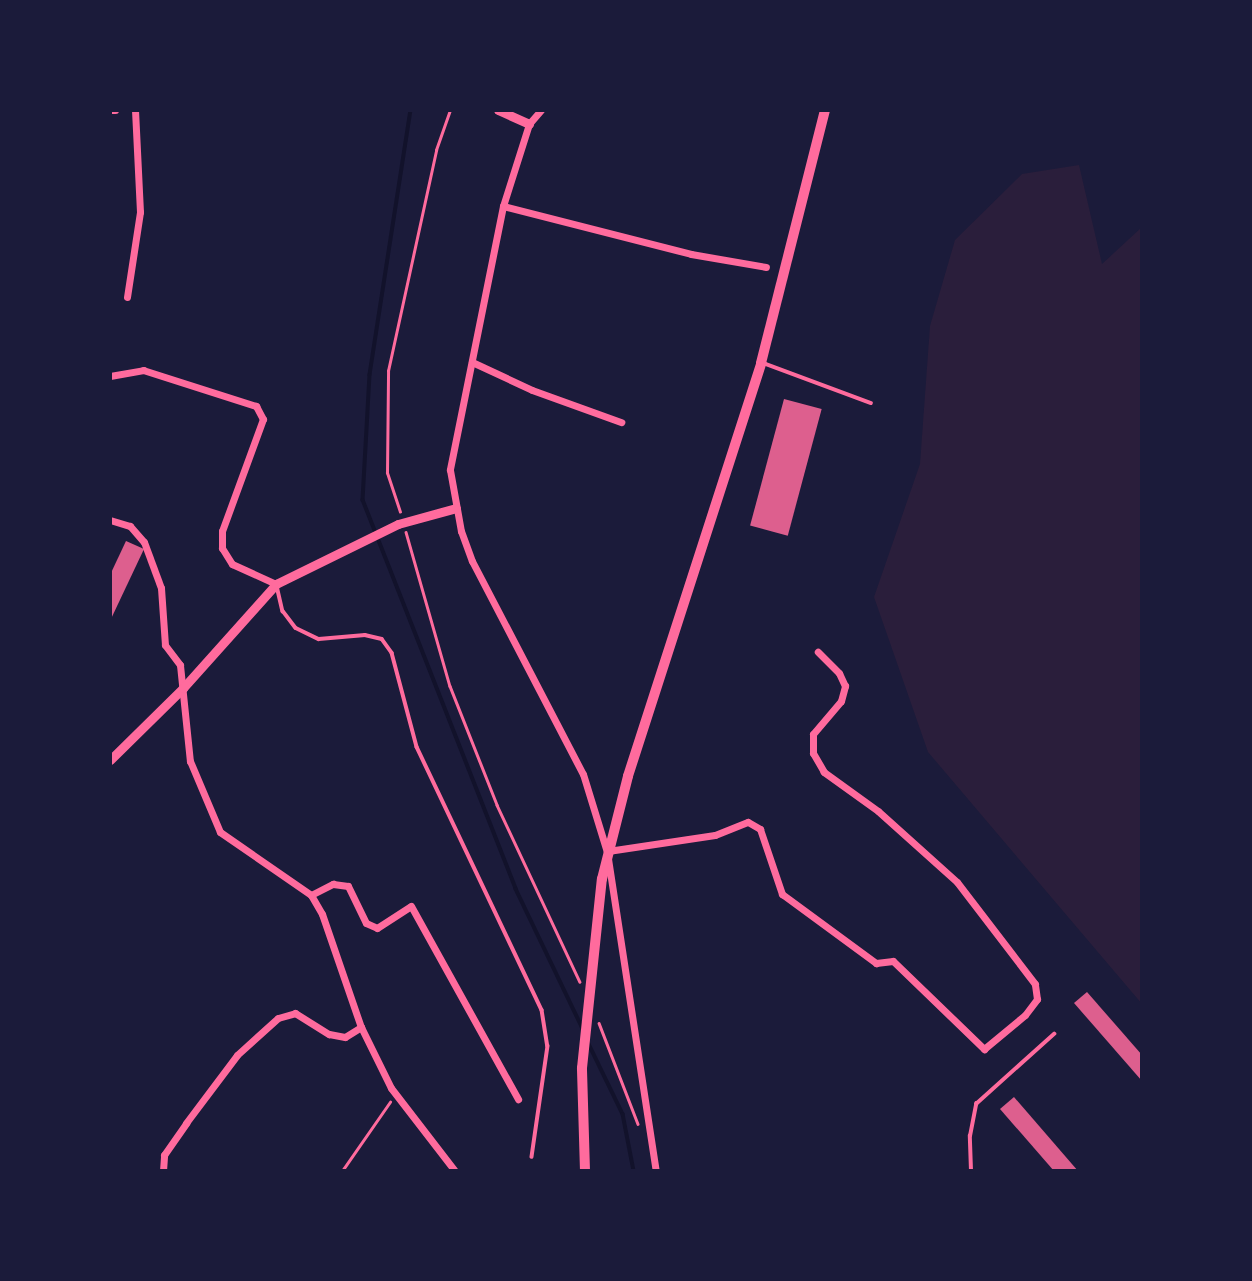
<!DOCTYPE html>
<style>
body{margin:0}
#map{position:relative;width:1252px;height:1281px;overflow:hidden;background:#1b1b3a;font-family:"IBM Plex Sans",sans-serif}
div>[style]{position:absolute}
.green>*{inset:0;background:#2a1e3b}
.stream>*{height:3.5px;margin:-1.75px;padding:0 1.75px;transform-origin:1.75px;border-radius:1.75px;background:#12122b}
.building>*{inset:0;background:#dd5f8e;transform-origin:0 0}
.path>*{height:2.5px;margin:-1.25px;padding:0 1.25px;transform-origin:1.25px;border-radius:1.25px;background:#ff6b9d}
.service>*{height:3.5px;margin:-1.75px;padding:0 1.75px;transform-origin:1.75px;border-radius:1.75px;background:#ff6b9d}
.minor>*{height:7px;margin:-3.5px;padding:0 3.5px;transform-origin:3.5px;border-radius:3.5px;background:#ff6b9d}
.tertiary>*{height:9px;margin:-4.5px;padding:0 4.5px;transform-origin:4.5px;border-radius:4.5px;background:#ff6b9d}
.secondary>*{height:10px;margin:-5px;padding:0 5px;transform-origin:5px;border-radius:5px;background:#ff6b9d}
span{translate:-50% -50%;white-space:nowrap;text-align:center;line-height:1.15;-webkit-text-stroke:7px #1b1b3a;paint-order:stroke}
.frame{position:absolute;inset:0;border:112px solid #1b1b3a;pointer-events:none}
</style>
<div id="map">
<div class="green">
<i style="clip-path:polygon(1079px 165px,1102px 264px,1142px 227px,1142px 1004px,928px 752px,874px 597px,920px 464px,930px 326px,955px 240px,1022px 174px)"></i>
</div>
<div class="stream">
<i style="left:411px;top:110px;width:268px;rotate:98.8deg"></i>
<i style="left:370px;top:375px;width:125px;rotate:93.2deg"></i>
<i style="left:363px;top:500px;width:418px;rotate:68.5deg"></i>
<i style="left:516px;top:889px;width:157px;rotate:64.4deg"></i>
<i style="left:588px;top:1042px;width:80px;rotate:64.1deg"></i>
<i style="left:623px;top:1114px;width:58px;rotate:79.1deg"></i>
</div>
<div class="building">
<i style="left:784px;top:399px;width:39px;height:131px;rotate:15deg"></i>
<i style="clip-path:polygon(126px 541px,144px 549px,110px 621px,110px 575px)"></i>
<i style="clip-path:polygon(1087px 992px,1142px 1055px,1142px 1081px,1074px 1003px)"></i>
<i style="clip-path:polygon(1014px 1097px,1078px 1171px,1054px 1171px,1000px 1109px)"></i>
</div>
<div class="path">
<i style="left:400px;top:512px;width:41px;rotate:-108.4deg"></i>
<i style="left:387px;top:473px;width:102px;rotate:-89.4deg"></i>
<i style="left:388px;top:371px;width:226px;rotate:-77.7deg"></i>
<i style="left:436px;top:150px;width:42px;rotate:-70.7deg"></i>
<i style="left:406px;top:532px;width:160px;rotate:74.1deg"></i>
<i style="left:450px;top:686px;width:128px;rotate:68.4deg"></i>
<i style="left:497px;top:805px;width:195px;rotate:64.9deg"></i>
<i style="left:599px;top:1023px;width:108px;rotate:68.9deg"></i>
<i style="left:342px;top:1171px;width:84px;rotate:-55.2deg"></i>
</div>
<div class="service">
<i style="left:763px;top:363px;width:115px;rotate:20.3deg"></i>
<i style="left:277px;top:586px;width:26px;rotate:77deg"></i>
<i style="left:283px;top:611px;width:21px;rotate:53deg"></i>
<i style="left:296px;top:628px;width:25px;rotate:26deg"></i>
<i style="left:319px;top:639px;width:46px;rotate:-5deg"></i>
<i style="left:365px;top:635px;width:17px;rotate:13deg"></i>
<i style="left:382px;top:639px;width:17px;rotate:54deg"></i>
<i style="left:392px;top:653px;width:97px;rotate:75.1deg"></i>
<i style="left:417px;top:747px;width:291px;rotate:64.6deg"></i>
<i style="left:542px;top:1010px;width:36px;rotate:81deg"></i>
<i style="left:548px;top:1046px;width:112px;rotate:98.2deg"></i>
<i style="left:971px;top:1171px;width:35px;rotate:-92deg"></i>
<i style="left:970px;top:1136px;width:33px;rotate:-79deg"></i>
<i style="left:976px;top:1104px;width:105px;rotate:-41.9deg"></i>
</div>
<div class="minor">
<i style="left:110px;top:110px;width:5px"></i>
<i style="left:541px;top:110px;width:18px;rotate:131deg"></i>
<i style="left:529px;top:124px;width:86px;rotate:107.6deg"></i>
<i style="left:503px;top:206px;width:269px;rotate:101.4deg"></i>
<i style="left:450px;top:470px;width:62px;rotate:79.8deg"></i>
<i style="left:461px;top:531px;width:32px;rotate:70deg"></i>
<i style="left:472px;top:561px;width:240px;rotate:62.5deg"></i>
<i style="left:583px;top:774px;width:82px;rotate:72.9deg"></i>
<i style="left:607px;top:852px;width:323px;rotate:81.3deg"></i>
<i style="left:503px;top:206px;width:194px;rotate:14.3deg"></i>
<i style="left:691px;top:254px;width:76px;rotate:9.8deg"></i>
<i style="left:127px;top:297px;width:86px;rotate:-81.3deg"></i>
<i style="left:140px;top:212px;width:102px;rotate:-92.8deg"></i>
<i style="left:472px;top:362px;width:66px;rotate:25deg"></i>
<i style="left:532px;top:390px;width:95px;rotate:19.8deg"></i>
<i style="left:110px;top:376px;width:34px;rotate:-10deg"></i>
<i style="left:143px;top:370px;width:119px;rotate:17.7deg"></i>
<i style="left:256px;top:406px;width:15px;rotate:62deg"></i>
<i style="left:263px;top:419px;width:119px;rotate:110.1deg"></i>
<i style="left:222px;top:531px;width:17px;rotate:90deg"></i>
<i style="left:222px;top:548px;width:19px;rotate:58deg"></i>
<i style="left:232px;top:564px;width:48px;rotate:24.4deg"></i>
<i style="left:110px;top:520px;width:21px;rotate:17deg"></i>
<i style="left:130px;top:526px;width:21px;rotate:49deg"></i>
<i style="left:144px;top:542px;width:49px;rotate:69.7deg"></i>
<i style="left:161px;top:588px;width:57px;rotate:86deg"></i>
<i style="left:165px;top:645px;width:25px;rotate:53deg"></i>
<i style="left:180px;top:665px;width:97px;rotate:84.1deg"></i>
<i style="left:190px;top:761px;width:77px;rotate:67.1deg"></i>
<i style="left:220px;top:832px;width:111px;rotate:34.7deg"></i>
<i style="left:311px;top:895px;width:22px;rotate:60deg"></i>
<i style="left:322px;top:914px;width:120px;rotate:71deg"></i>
<i style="left:361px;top:1027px;width:68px;rotate:63.8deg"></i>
<i style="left:391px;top:1088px;width:105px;rotate:52.4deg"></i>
<i style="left:608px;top:851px;width:108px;rotate:-8.5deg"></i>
<i style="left:715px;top:835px;width:35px;rotate:-22deg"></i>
<i style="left:748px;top:822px;width:14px;rotate:30deg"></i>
<i style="left:760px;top:829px;width:69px;rotate:71.3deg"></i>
<i style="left:782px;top:894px;width:117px;rotate:36.3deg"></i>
<i style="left:876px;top:963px;width:17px;rotate:-7deg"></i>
<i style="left:893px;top:961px;width:127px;rotate:44deg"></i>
<i style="left:984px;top:1049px;width:53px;rotate:-39.7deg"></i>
<i style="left:1025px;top:1015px;width:20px;rotate:-53deg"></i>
<i style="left:1037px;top:999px;width:15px;rotate:-98deg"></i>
<i style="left:1035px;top:984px;width:128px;rotate:-127.4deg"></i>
<i style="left:957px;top:882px;width:106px;rotate:-138.1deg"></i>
<i style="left:878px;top:811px;width:67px;rotate:-144.2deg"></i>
<i style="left:824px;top:772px;width:22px;rotate:-120deg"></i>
<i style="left:813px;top:753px;width:19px;rotate:-90deg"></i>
<i style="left:813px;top:734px;width:43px;rotate:-49.7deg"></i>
<i style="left:841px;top:701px;width:16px;rotate:-75deg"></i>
<i style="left:845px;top:686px;width:14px;rotate:-115deg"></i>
<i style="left:839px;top:673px;width:30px;rotate:-135deg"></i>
<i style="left:311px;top:895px;width:25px;rotate:-27deg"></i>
<i style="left:333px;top:884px;width:15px;rotate:8deg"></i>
<i style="left:348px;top:886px;width:41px;rotate:64.1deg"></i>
<i style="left:366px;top:923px;width:12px;rotate:24deg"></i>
<i style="left:377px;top:928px;width:40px;rotate:-32.9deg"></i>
<i style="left:411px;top:906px;width:221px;rotate:61deg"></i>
<i style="left:163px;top:1171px;width:16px;rotate:-86deg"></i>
<i style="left:164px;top:1155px;width:39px;rotate:-55deg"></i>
<i style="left:186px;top:1123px;width:85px;rotate:-53.1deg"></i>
<i style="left:237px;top:1055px;width:55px;rotate:-42.1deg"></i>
<i style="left:278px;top:1018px;width:18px;rotate:-16deg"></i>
<i style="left:295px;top:1013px;width:40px;rotate:32deg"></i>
<i style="left:329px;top:1034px;width:16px;rotate:11deg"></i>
<i style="left:345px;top:1037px;width:19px;rotate:-32deg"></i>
</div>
<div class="tertiary">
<i style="left:498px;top:110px;width:34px;rotate:24deg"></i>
<i style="left:110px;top:760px;width:103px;rotate:-44.6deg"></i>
<i style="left:183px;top:688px;width:140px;rotate:-48.2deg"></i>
<i style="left:276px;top:584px;width:136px;rotate:-26.2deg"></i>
<i style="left:398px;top:524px;width:60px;rotate:-15.4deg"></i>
</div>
<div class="secondary">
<i style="left:585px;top:1171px;width:103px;rotate:-91.7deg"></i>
<i style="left:582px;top:1068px;width:190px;rotate:-84deg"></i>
<i style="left:602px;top:879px;width:106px;rotate:-75.8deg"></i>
<i style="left:628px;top:776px;width:434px;rotate:-72.1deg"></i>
<i style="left:761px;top:363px;width:261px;rotate:-75.8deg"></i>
</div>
<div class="frame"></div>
</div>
